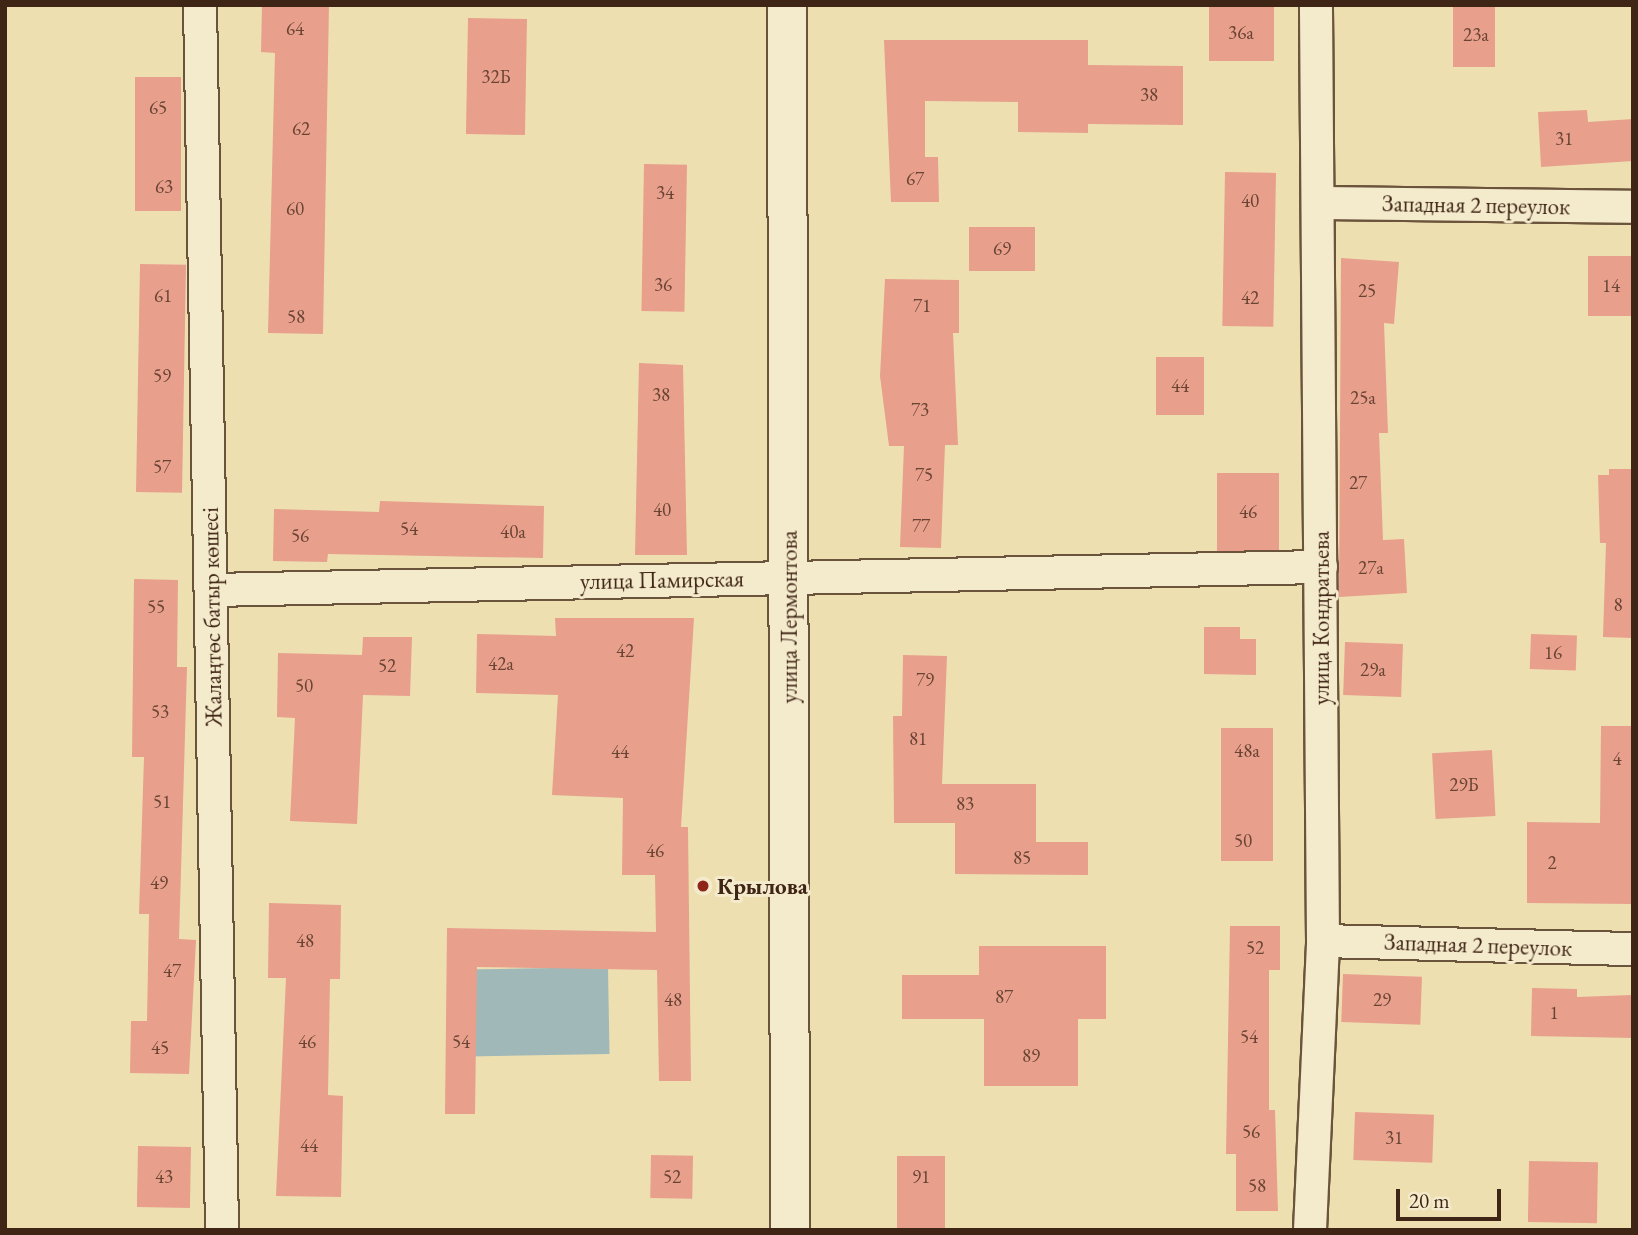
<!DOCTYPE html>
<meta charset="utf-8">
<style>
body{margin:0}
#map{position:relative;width:1638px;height:1235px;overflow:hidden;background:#eedfb1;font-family:"EB Garamond",serif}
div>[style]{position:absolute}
.water>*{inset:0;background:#a0b9b8;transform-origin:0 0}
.building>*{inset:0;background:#e89f8c;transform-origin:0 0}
.roads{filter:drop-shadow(2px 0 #6b543c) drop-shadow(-2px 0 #6b543c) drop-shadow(0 2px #6b543c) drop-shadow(0 -2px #6b543c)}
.minor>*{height:32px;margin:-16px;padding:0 16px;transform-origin:16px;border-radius:16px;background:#f4eacc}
.secondary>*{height:38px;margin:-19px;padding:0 19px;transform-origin:19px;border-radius:19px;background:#f4eacc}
.dots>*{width:19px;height:19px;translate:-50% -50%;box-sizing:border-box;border:4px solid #f4eacc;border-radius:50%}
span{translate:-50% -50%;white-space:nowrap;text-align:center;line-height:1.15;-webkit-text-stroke:6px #f4eacc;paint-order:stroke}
.number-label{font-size:19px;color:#694433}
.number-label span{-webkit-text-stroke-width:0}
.street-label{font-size:23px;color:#3f2515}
.poi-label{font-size:23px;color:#3f2515;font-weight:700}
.left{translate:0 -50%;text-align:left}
.frame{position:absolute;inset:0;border:7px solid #3f2515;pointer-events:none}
.scale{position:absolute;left:1396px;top:1189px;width:105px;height:32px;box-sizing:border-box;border:4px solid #3f2515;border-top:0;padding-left:9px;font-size:21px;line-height:24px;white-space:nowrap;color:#3f2515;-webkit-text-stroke:5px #f4eacc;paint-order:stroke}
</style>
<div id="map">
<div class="water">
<i style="left:608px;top:967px;width:87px;height:140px;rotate:89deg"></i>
</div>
<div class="building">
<i style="clip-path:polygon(262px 5px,329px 5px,323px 334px,268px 333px,275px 53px,261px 52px)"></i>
<i style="left:1209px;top:5px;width:65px;height:56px"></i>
<i style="left:1453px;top:5px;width:42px;height:62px"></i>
<i style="left:468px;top:18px;width:59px;height:116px;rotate:1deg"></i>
<i style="clip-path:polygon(884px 40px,1088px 40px,1088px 65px,1183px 66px,1183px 125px,1088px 124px,1088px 133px,1018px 132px,1018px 102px,925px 101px,925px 157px,938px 157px,939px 202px,891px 202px)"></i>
<i style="left:135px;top:77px;width:46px;height:134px"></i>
<i style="clip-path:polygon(1587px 110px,1588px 122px,1633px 119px,1633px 161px,1541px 167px,1538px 112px)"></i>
<i style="left:644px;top:164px;width:43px;height:147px;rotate:1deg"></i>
<i style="left:1225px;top:172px;width:51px;height:154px;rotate:1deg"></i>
<i style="left:969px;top:227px;width:66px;height:44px"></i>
<i style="left:1633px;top:256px;width:60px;height:45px;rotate:90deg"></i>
<i style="clip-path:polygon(1341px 258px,1399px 262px,1394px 324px,1384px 323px,1388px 433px,1379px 433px,1383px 540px,1404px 539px,1407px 593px,1339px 597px)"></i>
<i style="left:140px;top:264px;width:46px;height:228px;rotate:1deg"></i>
<i style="clip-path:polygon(885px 279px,959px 280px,959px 333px,953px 333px,958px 445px,945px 445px,941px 548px,900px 547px,904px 446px,889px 446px,880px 376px)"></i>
<i style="left:1156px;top:357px;width:48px;height:58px"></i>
<i style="clip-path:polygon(639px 363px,683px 365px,687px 555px,635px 555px)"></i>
<i style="clip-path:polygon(1609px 469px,1633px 469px,1633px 638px,1603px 637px,1606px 543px,1600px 543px,1598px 475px,1609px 475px)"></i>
<i style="left:1217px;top:473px;width:62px;height:78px"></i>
<i style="clip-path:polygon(380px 501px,544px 506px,543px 558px,328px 554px,327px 562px,273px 561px,274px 509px,379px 512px)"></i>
<i style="clip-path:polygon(134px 579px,178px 580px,177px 667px,187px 667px,179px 939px,196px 940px,189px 1074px,130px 1073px,131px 1021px,147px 1021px,149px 914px,139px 914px,144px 757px,132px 757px)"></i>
<i style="clip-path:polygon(555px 618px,694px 618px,681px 827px,688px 827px,691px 1081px,659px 1081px,657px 970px,477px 967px,475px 1114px,445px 1114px,447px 928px,656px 932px,655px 875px,622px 875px,623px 798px,552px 795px,558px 695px,476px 693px,477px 634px,556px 636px)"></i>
<i style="clip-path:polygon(1204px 627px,1240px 627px,1240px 639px,1256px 639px,1256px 675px,1204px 674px)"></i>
<i style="left:1531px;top:634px;width:46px;height:35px;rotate:2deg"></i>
<i style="clip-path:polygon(363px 637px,412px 637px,410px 696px,363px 695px,357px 824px,290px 821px,295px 718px,277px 717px,278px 653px,362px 655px)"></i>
<i style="left:1345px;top:642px;width:58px;height:53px;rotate:2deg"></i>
<i style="clip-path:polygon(903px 655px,947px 656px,942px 784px,1036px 784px,1036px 842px,1088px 842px,1088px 875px,955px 874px,955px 823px,894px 823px,893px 716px,902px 716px)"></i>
<i style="clip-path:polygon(1601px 726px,1633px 726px,1633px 904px,1527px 903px,1527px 822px,1600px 823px)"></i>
<i style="left:1221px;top:728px;width:52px;height:133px"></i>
<i style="left:1492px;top:750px;width:66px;height:60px;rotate:87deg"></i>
<i style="clip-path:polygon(269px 903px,341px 905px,340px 979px,330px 979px,328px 1095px,343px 1096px,341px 1197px,276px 1196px,286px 978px,268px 978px)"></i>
<i style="clip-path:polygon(1230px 926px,1280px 926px,1280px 970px,1269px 970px,1269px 1110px,1275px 1110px,1278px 1211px,1236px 1211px,1236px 1154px,1226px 1154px)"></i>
<i style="clip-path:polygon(979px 946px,1106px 946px,1106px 1019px,1078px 1019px,1078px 1086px,984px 1086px,984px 1019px,902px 1019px,902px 975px,979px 975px)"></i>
<i style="left:1343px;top:974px;width:79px;height:48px;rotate:2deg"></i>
<i style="clip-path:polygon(1532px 988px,1577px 989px,1577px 997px,1633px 995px,1633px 1038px,1531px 1036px)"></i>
<i style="left:1355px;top:1112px;width:79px;height:48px;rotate:2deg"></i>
<i style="left:138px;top:1146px;width:53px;height:61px;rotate:1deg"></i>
<i style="left:651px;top:1155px;width:42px;height:43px;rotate:1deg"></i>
<i style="left:897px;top:1156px;width:48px;height:74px"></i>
<i style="left:1529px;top:1161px;width:69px;height:61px;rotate:1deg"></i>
</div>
<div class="roads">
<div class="minor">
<i style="left:200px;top:5px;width:1225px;rotate:88.97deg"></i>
<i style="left:1319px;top:203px;width:314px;rotate:0.7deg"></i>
<i style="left:212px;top:590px;width:1109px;rotate:-1.19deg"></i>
<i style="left:1323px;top:941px;width:310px;rotate:1.5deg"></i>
<i style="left:1310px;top:1230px;width:289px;rotate:-87.4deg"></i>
<i style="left:1323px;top:941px;width:936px;rotate:-90.43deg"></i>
</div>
<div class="secondary">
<i style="left:787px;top:5px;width:1225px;rotate:89.86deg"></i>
</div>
</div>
<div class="dots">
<i style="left:703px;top:886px;background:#8f2418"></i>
</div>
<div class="number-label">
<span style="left:295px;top:29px">64</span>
<span style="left:1241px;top:33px">36а</span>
<span style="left:1476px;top:35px">23а</span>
<span style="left:496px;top:77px">32Б</span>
<span style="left:1149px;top:95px">38</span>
<span style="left:158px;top:108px">65</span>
<span style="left:301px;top:129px">62</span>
<span style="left:1564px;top:139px">31</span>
<span style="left:915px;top:179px">67</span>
<span style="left:164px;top:187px">63</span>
<span style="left:665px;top:193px">34</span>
<span style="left:1250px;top:201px">40</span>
<span style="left:295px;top:209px">60</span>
<span style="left:1002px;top:249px">69</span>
<span style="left:663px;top:285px">36</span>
<span style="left:1611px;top:286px">14</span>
<span style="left:1367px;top:291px">25</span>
<span style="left:163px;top:296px">61</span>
<span style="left:1250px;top:298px">42</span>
<span style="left:922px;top:306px">71</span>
<span style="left:296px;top:317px">58</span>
<span style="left:162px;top:376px">59</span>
<span style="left:1180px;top:386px">44</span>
<span style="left:661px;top:395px">38</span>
<span style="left:1363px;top:398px">25а</span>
<span style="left:920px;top:410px">73</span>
<span style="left:162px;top:467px">57</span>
<span style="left:924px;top:475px">75</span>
<span style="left:1358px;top:483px">27</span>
<span style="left:662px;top:510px">40</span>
<span style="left:1248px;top:512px">46</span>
<span style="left:921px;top:526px">77</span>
<span style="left:409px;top:529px">54</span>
<span style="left:513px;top:532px">40а</span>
<span style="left:300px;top:536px">56</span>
<span style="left:1371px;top:568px">27а</span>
<span style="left:1618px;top:605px">8</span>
<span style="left:156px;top:607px">55</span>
<span style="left:625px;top:651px">42</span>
<span style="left:1553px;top:653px">16</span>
<span style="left:501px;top:664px">42а</span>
<span style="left:387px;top:666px">52</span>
<span style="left:1373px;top:670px">29а</span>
<span style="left:925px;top:680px">79</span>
<span style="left:304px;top:686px">50</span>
<span style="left:160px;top:712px">53</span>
<span style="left:918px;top:739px">81</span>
<span style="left:1247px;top:751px">48а</span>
<span style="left:620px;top:752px">44</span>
<span style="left:1617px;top:759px">4</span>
<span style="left:1464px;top:785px">29Б</span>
<span style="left:162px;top:802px">51</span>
<span style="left:965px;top:804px">83</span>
<span style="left:1243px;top:841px">50</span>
<span style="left:655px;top:851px">46</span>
<span style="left:1022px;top:858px">85</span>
<span style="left:1552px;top:863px">2</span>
<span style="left:159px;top:883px">49</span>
<span style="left:305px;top:941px">48</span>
<span style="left:1255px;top:948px">52</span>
<span style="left:172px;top:971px">47</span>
<span style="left:1004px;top:997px">87</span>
<span style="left:673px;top:1000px">48</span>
<span style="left:1382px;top:1000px">29</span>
<span style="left:1554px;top:1013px">1</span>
<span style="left:1249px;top:1037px">54</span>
<span style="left:307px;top:1042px">46</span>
<span style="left:461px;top:1042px">54</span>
<span style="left:160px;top:1048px">45</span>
<span style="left:1031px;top:1056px">89</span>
<span style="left:1251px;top:1132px">56</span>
<span style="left:1394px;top:1138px">31</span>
<span style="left:309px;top:1146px">44</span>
<span style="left:164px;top:1177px">43</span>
<span style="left:672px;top:1177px">52</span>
<span style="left:921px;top:1177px">91</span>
<span style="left:1257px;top:1186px">58</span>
</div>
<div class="street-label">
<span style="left:1476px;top:205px;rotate:1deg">Западная 2 переулок</span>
<span style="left:662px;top:580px;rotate:-1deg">улица Памирская</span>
<span style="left:212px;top:617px;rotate:-91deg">Жалаңтөс батыр көшесі</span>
<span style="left:789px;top:617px;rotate:-90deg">улица Лермонтова</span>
<span style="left:1321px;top:618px;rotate:-90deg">улица Кондратьева</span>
<span style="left:1478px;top:945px;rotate:2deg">Западная 2 переулок</span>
</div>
<div class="poi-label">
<span class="left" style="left:717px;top:886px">Крылова</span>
</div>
<div class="frame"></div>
<div class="scale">20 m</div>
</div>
